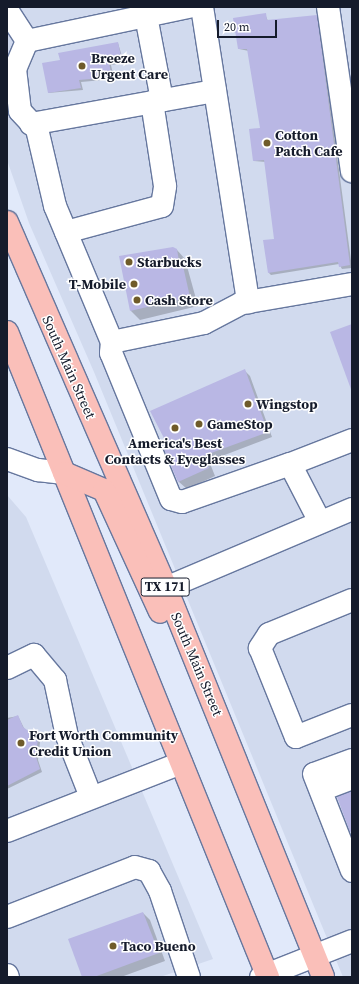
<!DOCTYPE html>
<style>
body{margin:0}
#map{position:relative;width:359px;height:984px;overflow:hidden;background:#e1e9fa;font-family:"Source Serif 4",serif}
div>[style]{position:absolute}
.built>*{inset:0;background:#d1daee}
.shadow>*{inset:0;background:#0003}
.building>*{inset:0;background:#b9b7e4}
.roads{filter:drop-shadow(1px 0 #66779e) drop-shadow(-1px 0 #66779e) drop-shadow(0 1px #66779e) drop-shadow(0 -1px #66779e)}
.minor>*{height:22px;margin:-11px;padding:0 11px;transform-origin:11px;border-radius:11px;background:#fff}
.major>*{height:22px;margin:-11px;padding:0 11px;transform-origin:11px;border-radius:11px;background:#fabfb9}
.dots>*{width:11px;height:11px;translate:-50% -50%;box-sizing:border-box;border:2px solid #fff;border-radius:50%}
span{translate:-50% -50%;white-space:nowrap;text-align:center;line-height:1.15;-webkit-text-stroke:3px #fff;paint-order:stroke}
.shield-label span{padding:1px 3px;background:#fff;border:1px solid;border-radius:3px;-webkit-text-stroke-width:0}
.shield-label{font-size:13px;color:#151b2b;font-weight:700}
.poi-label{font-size:14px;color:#151b2b;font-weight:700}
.left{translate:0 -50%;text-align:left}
.right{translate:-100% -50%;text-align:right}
.street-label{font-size:14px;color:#151b2b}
.frame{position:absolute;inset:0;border:8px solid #151b2b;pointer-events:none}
.scale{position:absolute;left:217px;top:20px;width:60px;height:18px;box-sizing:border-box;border:2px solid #151b2b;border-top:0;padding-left:5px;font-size:12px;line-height:14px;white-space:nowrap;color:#151b2b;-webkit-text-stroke:3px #fff;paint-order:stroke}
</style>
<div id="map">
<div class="built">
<i style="clip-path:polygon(7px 7px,352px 7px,352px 977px,343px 977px,94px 372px,29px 223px,7px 160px)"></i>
<i style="clip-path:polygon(7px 495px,26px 517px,213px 959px,160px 977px,7px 977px)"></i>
</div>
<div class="shadow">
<i style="clip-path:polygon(265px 14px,268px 21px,319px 19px,352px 268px,342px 269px,339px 264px,271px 275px,269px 273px,275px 240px,266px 162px,254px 161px,250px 130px,261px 129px,249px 51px,239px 49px)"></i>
<i style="clip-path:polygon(118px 43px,124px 63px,111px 65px,114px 79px,81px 82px,83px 90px,48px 93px,61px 60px)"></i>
<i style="clip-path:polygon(177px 250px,185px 259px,198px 306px,140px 320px,131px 311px,120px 257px)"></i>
<i style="clip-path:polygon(244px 370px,250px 376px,272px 437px,209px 461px,215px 476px,187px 489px,179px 482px,165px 447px)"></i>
<i style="clip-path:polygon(18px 716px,25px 730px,40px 742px,38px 760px,42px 772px,7px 789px,7px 718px)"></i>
<i style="clip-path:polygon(143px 913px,150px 920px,165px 961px,121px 977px,83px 977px)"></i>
</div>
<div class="building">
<i style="clip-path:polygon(266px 13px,267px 20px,317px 15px,350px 265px,339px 267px,338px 262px,268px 273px,263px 240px,274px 239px,264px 160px,253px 161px,249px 129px,260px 128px,247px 49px,238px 49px,233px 18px)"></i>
<i style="clip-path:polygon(118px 42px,122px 61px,109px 63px,112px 77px,79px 80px,81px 88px,48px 93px,42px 63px,60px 60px,58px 53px)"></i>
<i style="clip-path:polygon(173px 247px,177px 249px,180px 267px,183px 266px,190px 297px,130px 311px,119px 256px)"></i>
<i style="clip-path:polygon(352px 324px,352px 392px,330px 332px)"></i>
<i style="clip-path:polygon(245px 369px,268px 432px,203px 456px,209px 468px,178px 482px,163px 447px,167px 444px,150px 411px)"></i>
<i style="clip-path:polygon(18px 715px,23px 727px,38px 738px,36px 757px,40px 769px,7px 786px,7px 720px)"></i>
<i style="clip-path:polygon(352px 790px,352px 831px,350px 832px,337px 797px)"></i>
<i style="clip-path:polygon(143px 912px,159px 953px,94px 977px,82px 977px,68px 939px)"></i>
</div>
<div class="roads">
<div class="minor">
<i style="left:202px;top:7px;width:299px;rotate:81.1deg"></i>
<i style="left:328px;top:7px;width:166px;rotate:81.7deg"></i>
<i style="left:7px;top:10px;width:37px;rotate:57deg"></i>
<i style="left:146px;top:16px;width:86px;rotate:79.2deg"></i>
<i style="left:27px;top:41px;width:30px;rotate:113deg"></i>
<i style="left:15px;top:69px;width:42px;rotate:83.2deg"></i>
<i style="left:20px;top:111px;width:25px;rotate:47deg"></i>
<i style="left:37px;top:129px;width:79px;rotate:76.8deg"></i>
<i style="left:55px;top:206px;width:147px;rotate:67.3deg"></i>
<i style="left:27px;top:41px;width:166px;rotate:-11.9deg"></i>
<i style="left:31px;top:124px;width:187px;rotate:-10.2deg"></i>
<i style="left:66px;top:232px;width:99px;rotate:-15.2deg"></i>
<i style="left:162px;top:206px;width:20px;rotate:-81deg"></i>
<i style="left:165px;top:186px;width:85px;rotate:-98.8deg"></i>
<i style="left:7px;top:459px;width:33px;rotate:20deg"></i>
<i style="left:38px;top:470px;width:26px;rotate:7deg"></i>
<i style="left:288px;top:465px;width:69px;rotate:-21.3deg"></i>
<i style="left:320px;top:522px;width:65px;rotate:-117.3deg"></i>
<i style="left:290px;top:464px;width:114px;rotate:160.6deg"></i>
<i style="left:182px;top:502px;width:11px;rotate:-165deg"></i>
<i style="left:171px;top:499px;width:158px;rotate:-112.3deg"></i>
<i style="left:111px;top:353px;width:11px;rotate:-85deg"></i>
<i style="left:112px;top:342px;width:94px;rotate:-11.7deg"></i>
<i style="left:204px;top:323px;width:43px;rotate:-27.8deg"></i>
<i style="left:242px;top:303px;width:112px;rotate:-9.8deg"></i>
<i style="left:166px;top:588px;width:202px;rotate:-23deg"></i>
<i style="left:352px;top:600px;width:90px;rotate:157.7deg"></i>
<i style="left:269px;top:634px;width:17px;rotate:123deg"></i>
<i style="left:260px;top:648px;width:96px;rotate:68deg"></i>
<i style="left:296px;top:737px;width:60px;rotate:-21.4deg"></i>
<i style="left:7px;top:668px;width:30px;rotate:-26deg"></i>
<i style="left:34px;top:655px;width:33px;rotate:50deg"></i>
<i style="left:55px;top:680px;width:57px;rotate:77.9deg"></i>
<i style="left:67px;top:736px;width:66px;rotate:68.5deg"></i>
<i style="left:352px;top:760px;width:40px;rotate:159.8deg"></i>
<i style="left:314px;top:774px;width:104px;rotate:68.6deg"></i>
<i style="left:321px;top:790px;width:33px;rotate:-21deg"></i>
<i style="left:7px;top:831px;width:187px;rotate:-21.3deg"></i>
<i style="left:7px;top:917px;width:137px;rotate:-21.3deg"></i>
<i style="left:135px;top:867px;width:15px;rotate:16deg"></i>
<i style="left:149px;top:871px;width:23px;rotate:61deg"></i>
<i style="left:160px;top:891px;width:91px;rotate:71.4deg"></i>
<i style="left:7px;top:975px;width:2px;rotate:63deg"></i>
<i style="left:261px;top:977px;width:98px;rotate:-21.6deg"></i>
</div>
<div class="major">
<i style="left:7px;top:222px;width:399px;rotate:66.5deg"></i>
<i style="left:166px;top:588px;width:419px;rotate:68deg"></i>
<i style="left:7px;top:332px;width:696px;rotate:67.97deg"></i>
<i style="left:64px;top:473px;width:43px;rotate:23deg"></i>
<i style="left:104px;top:490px;width:134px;rotate:65.3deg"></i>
</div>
</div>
<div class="dots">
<i style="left:82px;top:66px;background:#6f5b2a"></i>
<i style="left:267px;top:143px;background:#6f5b2a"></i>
<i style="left:129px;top:262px;background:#6f5b2a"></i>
<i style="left:134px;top:284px;background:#6f5b2a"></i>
<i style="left:137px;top:300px;background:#6f5b2a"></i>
<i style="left:248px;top:404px;background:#6f5b2a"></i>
<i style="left:199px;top:424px;background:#6f5b2a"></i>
<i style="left:175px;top:428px;background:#6f5b2a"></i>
<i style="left:21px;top:743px;background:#6f5b2a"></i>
<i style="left:113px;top:946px;background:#6f5b2a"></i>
</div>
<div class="shield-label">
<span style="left:165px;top:587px">TX 171</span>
</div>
<div class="poi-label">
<span class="left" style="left:91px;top:66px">Breeze<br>Urgent Care</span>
<span class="left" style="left:275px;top:143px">Cotton<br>Patch Cafe</span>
<span class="left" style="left:137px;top:262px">Starbucks</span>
<span class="right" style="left:126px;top:284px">T-Mobile</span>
<span class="left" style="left:145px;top:300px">Cash Store</span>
<span class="left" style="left:256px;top:404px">Wingstop</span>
<span class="left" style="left:207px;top:424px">GameStop</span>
<span style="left:175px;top:451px">America's Best<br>Contacts &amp; Eyeglasses</span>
<span class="left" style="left:29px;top:743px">Fort Worth Community<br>Credit Union</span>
<span class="left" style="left:121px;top:946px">Taco Bueno</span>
</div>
<div class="street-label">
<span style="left:69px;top:367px;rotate:66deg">South Main Street</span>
<span style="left:197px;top:664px;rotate:67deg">South Main Street</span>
</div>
<div class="frame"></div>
<div class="scale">20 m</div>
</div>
